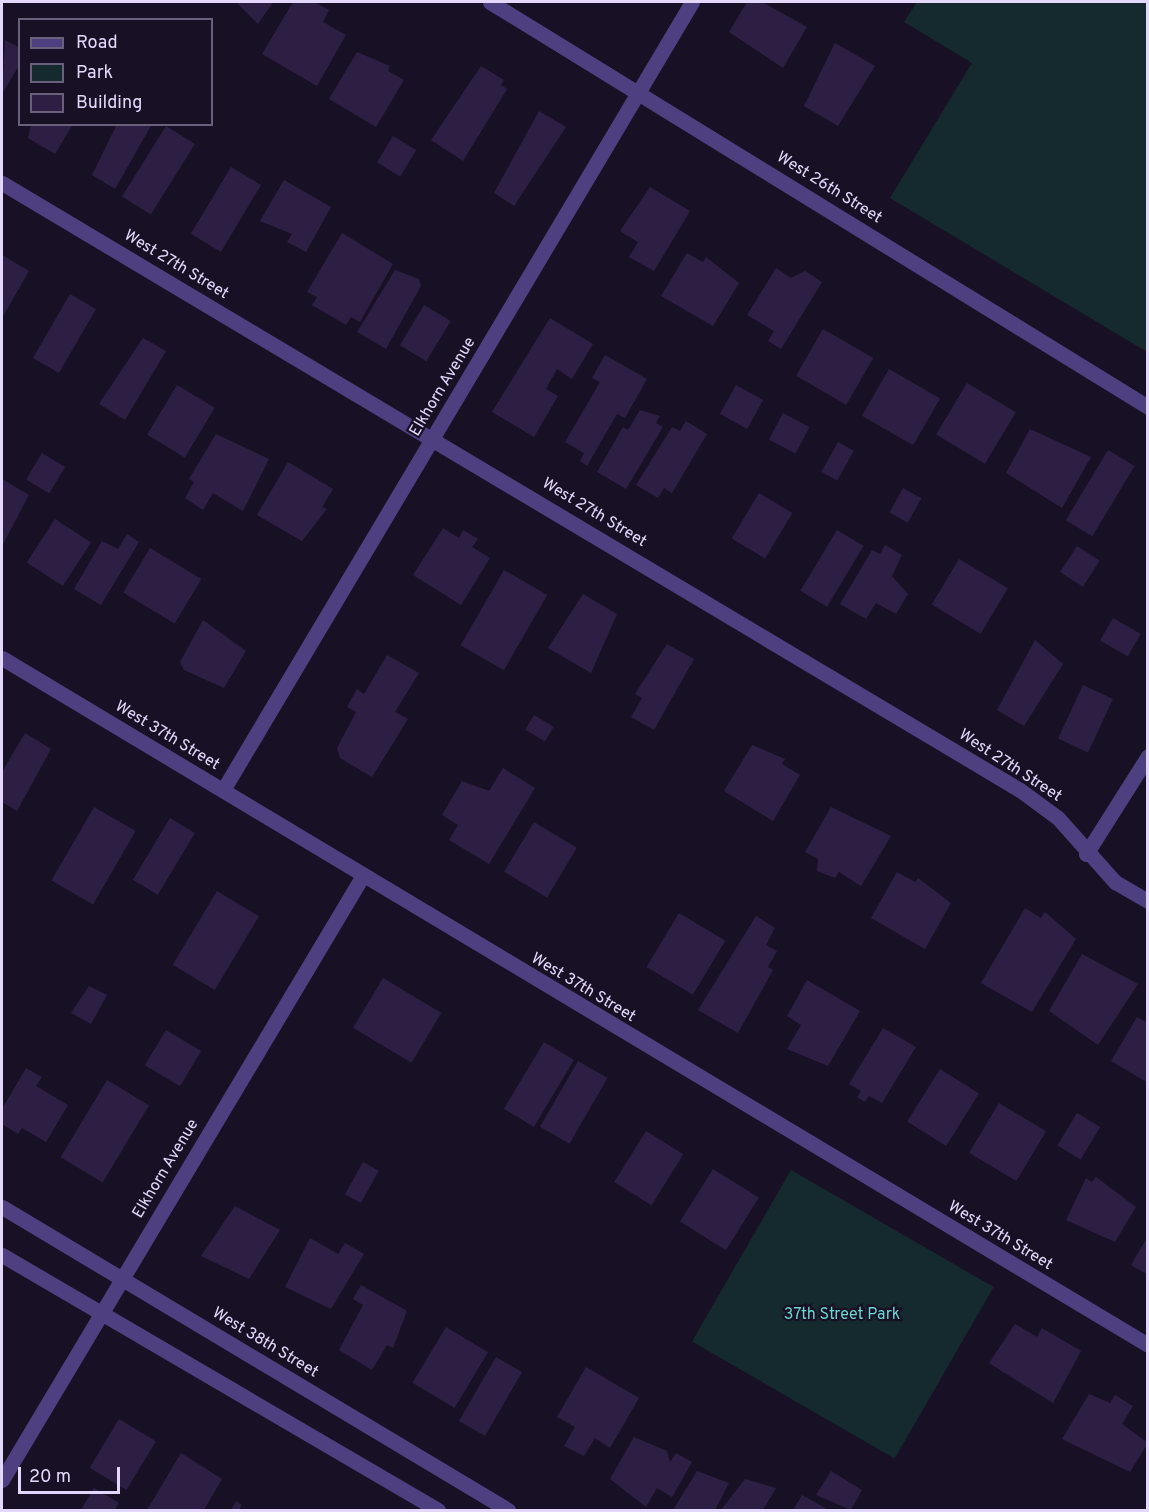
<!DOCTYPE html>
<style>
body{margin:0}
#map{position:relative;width:1149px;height:1512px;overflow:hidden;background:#181125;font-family:Overpass,sans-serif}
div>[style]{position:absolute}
.green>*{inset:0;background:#152a2e;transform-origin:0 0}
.building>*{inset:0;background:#2d1f44;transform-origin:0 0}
.minor>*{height:15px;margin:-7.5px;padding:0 7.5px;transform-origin:7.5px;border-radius:7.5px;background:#4e4080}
span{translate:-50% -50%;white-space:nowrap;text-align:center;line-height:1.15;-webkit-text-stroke:4.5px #181125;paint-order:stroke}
.street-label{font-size:16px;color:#e3d8fc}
.park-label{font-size:16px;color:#6ad6cf}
.frame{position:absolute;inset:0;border:3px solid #e3d8fc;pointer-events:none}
.legend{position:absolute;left:18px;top:18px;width:195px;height:108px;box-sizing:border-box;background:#181125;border:2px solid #69617b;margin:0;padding:8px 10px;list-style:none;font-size:18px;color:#e3d8fc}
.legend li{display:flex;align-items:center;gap:12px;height:30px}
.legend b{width:30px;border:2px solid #69617b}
.scale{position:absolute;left:18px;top:1467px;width:102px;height:27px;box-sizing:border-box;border:3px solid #e3d8fc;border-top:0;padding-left:8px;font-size:18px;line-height:21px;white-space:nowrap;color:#e3d8fc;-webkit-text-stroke:4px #181125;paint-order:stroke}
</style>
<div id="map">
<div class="green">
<i style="clip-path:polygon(917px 2px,1147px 2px,1147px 352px,890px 198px,972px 63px,904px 22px)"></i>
<i style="left:791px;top:1170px;width:234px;height:198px;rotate:30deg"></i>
</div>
<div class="building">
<i style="clip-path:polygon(236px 2px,273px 2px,258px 24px)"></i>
<i style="clip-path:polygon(293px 2px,314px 2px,329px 10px,323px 22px,346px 35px,317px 86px,262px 54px)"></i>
<i style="clip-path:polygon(747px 2px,762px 2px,807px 27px,783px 68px,729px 32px)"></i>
<i style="clip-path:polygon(5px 40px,20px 48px,20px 64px,2px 94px)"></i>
<i style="clip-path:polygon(835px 43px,875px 66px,838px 126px,804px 106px)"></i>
<i style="clip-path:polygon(357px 52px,390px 66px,388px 71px,404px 80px,376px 127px,329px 99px)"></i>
<i style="clip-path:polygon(481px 66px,504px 80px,501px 85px,507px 89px,463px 161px,431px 140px)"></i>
<i style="clip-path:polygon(539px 111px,566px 127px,514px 206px,494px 193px)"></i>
<i style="clip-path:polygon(31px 124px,73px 124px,55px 154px,28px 138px)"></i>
<i style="clip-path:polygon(117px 124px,152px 124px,115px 189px,92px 175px)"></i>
<i style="left:166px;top:126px;width:34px;height:83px;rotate:32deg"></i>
<i style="left:393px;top:136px;width:27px;height:31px;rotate:31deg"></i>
<i style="left:231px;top:167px;width:35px;height:78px;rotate:31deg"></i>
<i style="clip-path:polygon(284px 180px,331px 207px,306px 252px,287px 242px,292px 234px,260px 221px)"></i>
<i style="clip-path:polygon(650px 187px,690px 211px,654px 271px,629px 257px,638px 242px,620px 231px)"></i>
<i style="clip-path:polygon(342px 233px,393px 264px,360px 322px,351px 317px,346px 325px,312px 305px,317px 297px,307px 292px)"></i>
<i style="clip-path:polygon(687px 253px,703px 262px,706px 257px,739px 283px,713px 326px,661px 296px)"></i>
<i style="clip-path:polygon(2px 255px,29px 271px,2px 318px)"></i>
<i style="clip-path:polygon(776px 268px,791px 278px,805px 271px,822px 282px,781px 349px,768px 341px,774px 331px,747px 315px)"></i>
<i style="clip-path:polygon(395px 270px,419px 279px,421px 286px,386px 349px,357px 332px)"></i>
<i style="left:70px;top:294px;width:30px;height:74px;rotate:30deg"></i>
<i style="left:424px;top:305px;width:31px;height:47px;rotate:31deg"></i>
<i style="clip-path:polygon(550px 318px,593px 344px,572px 379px,557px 369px,546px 389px,558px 396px,534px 437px,492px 412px)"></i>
<i style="left:823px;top:329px;width:58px;height:54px;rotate:30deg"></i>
<i style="clip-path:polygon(143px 338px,166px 351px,125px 420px,99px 404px)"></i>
<i style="clip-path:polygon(605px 355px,647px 379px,625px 418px,617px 414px,587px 466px,580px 461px,584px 453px,565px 442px,600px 382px,592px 378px)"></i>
<i style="left:889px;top:369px;width:59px;height:54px;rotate:30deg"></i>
<i style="left:967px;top:383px;width:57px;height:60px;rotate:31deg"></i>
<i style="left:177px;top:385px;width:44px;height:58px;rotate:31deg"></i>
<i style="left:736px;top:385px;width:31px;height:33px;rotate:29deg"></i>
<i style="clip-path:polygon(640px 410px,660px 416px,656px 423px,663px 427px,626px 489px,597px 472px,623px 427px,628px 430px)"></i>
<i style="left:783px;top:413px;width:30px;height:30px;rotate:28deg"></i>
<i style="clip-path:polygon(686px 421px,707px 434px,672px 493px,664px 488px,658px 498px,636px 485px,672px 427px,680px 431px)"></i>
<i style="clip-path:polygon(1030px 429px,1091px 457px,1062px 508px,1006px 473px)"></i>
<i style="clip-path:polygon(216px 434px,269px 459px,243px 511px,213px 493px,203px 510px,185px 498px,194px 482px,189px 479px)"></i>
<i style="left:838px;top:442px;width:18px;height:34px;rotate:29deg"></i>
<i style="left:1108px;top:450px;width:31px;height:82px;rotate:31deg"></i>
<i style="left:42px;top:453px;width:27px;height:31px;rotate:31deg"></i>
<i style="clip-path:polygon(288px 462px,333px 489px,322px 507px,327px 509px,302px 541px,257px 515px)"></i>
<i style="clip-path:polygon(2px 479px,29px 495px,2px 546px)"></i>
<i style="left:903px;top:488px;width:21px;height:28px;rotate:29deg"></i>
<i style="left:759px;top:493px;width:39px;height:53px;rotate:31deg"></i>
<i style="left:55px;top:519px;width:43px;height:52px;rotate:33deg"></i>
<i style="clip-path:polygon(443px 528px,459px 538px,463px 530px,478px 539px,472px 547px,490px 558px,461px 605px,413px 575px)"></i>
<i style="left:837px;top:530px;width:31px;height:71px;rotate:31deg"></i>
<i style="clip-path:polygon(127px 534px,139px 542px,101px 605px,74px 589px,102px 541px,118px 549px)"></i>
<i style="clip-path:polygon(885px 545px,902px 555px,892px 576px,908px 594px,896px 614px,876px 603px,866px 619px,840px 604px,872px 550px,880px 554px)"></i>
<i style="left:1077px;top:546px;width:27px;height:31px;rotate:33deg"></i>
<i style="left:150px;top:548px;width:60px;height:52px;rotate:31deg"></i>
<i style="left:959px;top:559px;width:57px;height:53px;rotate:31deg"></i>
<i style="left:504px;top:570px;width:50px;height:87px;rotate:30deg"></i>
<i style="clip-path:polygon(583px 594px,617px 614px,591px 673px,548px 648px)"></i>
<i style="left:1113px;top:618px;width:32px;height:26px;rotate:30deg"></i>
<i style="clip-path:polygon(203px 620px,246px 651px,224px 688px,184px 670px,180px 662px)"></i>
<i style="clip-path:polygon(1035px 640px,1063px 664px,1024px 726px,997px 710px)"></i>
<i style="clip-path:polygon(667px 644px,694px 659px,654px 730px,631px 717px,642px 698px,635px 694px)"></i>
<i style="clip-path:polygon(387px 655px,419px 673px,395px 712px,408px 719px,372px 777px,340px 758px,337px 748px,356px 712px,347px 707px,357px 689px,364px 694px)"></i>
<i style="left:1083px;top:685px;width:33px;height:59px;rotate:25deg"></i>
<i style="left:534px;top:715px;width:23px;height:17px;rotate:31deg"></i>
<i style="clip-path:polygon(25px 733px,51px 749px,17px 811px,2px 802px,2px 772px)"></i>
<i style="clip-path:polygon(752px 745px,785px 759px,782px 764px,800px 775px,773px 821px,724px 791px)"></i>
<i style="clip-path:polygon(503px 768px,535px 788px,489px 864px,449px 840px,458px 825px,442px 815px,462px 781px,489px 791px)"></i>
<i style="left:94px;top:807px;width:48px;height:85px;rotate:30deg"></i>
<i style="clip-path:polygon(831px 807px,891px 836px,861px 886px,839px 872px,835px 878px,817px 871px,818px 859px,805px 852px)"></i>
<i style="left:170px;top:818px;width:29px;height:72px;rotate:31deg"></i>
<i style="left:534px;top:822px;width:50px;height:58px;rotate:31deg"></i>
<i style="clip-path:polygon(897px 872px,915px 882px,918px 878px,951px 903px,925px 949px,871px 918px)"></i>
<i style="left:217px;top:891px;width:49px;height:86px;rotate:31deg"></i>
<i style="clip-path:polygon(1025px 908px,1041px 918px,1045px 912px,1076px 939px,1032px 1012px,981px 983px)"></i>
<i style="left:679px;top:913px;width:54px;height:63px;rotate:31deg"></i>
<i style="clip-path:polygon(756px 916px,775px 928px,766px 945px,777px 951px,768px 967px,773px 970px,738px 1033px,698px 1010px)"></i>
<i style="clip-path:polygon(1082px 954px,1138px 984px,1098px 1045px,1049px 1011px)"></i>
<i style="left:383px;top:978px;width:68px;height:58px;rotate:31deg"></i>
<i style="clip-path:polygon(807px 980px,860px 1011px,828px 1066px,787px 1049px,801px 1025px,787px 1016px)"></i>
<i style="clip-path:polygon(89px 986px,107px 995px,91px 1024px,71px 1013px)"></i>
<i style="clip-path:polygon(1137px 1017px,1148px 1023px,1148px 1083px,1111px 1061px)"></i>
<i style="clip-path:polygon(883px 1028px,916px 1047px,882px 1103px,869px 1096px,865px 1102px,857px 1097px,861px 1091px,849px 1084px)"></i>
<i style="left:166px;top:1030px;width:41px;height:41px;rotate:31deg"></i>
<i style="left:544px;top:1042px;width:35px;height:78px;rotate:31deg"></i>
<i style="left:578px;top:1061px;width:34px;height:76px;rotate:30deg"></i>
<i style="clip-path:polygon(26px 1068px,42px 1077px,36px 1086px,68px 1105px,46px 1142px,22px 1128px,18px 1134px,2px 1124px,2px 1109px)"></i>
<i style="left:940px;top:1069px;width:46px;height:62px;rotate:32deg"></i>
<i style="left:107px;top:1080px;width:49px;height:90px;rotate:31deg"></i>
<i style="left:999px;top:1103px;width:55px;height:58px;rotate:31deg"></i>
<i style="left:1077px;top:1113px;width:27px;height:38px;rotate:31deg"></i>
<i style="left:646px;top:1131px;width:44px;height:60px;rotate:32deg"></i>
<i style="left:363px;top:1162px;width:18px;height:37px;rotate:29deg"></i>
<i style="left:713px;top:1169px;width:54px;height:62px;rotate:32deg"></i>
<i style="clip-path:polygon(1096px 1177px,1136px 1207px,1115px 1242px,1066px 1220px,1086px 1178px,1092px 1182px)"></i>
<i style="clip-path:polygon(235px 1206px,280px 1230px,249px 1279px,201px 1256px)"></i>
<i style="clip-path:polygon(1148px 1236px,1148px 1275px,1131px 1265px)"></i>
<i style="clip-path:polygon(310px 1238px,338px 1254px,345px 1243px,364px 1254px,331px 1309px,285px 1287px)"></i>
<i style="clip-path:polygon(361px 1285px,407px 1311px,393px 1348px,387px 1345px,372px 1370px,339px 1350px,363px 1305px,353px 1299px)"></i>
<i style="clip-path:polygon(1015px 1324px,1037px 1337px,1042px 1328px,1081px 1351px,1053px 1403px,989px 1363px)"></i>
<i style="left:446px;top:1327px;width:49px;height:65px;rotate:31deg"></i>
<i style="left:496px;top:1357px;width:30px;height:74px;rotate:30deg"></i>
<i style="clip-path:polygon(586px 1367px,639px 1398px,610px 1448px,595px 1438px,584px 1456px,564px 1446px,575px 1427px,557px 1417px)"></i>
<i style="clip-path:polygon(1089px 1394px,1110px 1403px,1115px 1395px,1133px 1406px,1122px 1424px,1148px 1443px,1130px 1472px,1062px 1439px)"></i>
<i style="left:119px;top:1419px;width:43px;height:57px;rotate:31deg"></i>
<i style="clip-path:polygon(634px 1437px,667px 1451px,670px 1462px,676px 1453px,692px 1462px,672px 1497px,657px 1488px,646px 1507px,610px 1479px)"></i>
<i style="clip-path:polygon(181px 1453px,222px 1479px,204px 1510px,147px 1510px)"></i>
<i style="clip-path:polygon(697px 1471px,729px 1483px,715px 1510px,673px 1510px)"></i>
<i style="clip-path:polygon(831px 1471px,862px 1490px,851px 1510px,816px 1495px)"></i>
<i style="clip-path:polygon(745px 1479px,776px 1488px,763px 1510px,721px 1510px)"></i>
<i style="clip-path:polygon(94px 1488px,119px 1503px,115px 1510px,81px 1510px)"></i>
<i style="clip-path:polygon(802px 1495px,829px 1510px,793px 1510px)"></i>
<i style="clip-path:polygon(236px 1501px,242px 1505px,239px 1510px,231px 1510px)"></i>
</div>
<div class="minor">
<i style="left:490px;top:2px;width:773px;rotate:31.61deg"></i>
<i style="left:2px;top:183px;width:1185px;rotate:30.81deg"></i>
<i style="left:1020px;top:790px;width:47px;rotate:36.4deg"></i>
<i style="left:1058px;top:818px;width:86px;rotate:48.3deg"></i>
<i style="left:1115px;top:882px;width:38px;rotate:30deg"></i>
<i style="left:2px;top:658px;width:1336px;rotate:30.94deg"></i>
<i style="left:223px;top:790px;width:917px;rotate:-59.24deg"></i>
<i style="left:1086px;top:854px;width:116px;rotate:-57.7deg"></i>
<i style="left:2px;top:1207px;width:590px;rotate:30.91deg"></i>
<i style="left:2px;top:1255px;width:505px;rotate:30.32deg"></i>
<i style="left:2px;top:1480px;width:702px;rotate:-59.16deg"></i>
</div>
<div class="street-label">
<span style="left:829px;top:188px;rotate:32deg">West 26th Street</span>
<span style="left:176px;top:265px;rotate:31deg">West 27th Street</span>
<span style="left:443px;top:387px;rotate:-59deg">Elkhorn Avenue</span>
<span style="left:594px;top:513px;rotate:31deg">West 27th Street</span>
<span style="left:167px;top:736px;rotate:31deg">West 37th Street</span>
<span style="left:1010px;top:766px;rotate:33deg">West 27th Street</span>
<span style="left:583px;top:988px;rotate:31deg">West 37th Street</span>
<span style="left:166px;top:1169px;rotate:-59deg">Elkhorn Avenue</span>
<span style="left:1000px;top:1236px;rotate:31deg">West 37th Street</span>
<span style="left:265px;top:1343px;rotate:31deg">West 38th Street</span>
</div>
<div class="park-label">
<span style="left:842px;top:1315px">37th Street Park</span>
</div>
<div class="frame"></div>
<ul class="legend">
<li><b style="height:8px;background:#4e4080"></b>Road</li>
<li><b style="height:16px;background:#152a2e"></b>Park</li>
<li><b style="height:16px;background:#2d1f44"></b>Building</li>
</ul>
<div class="scale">20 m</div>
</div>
